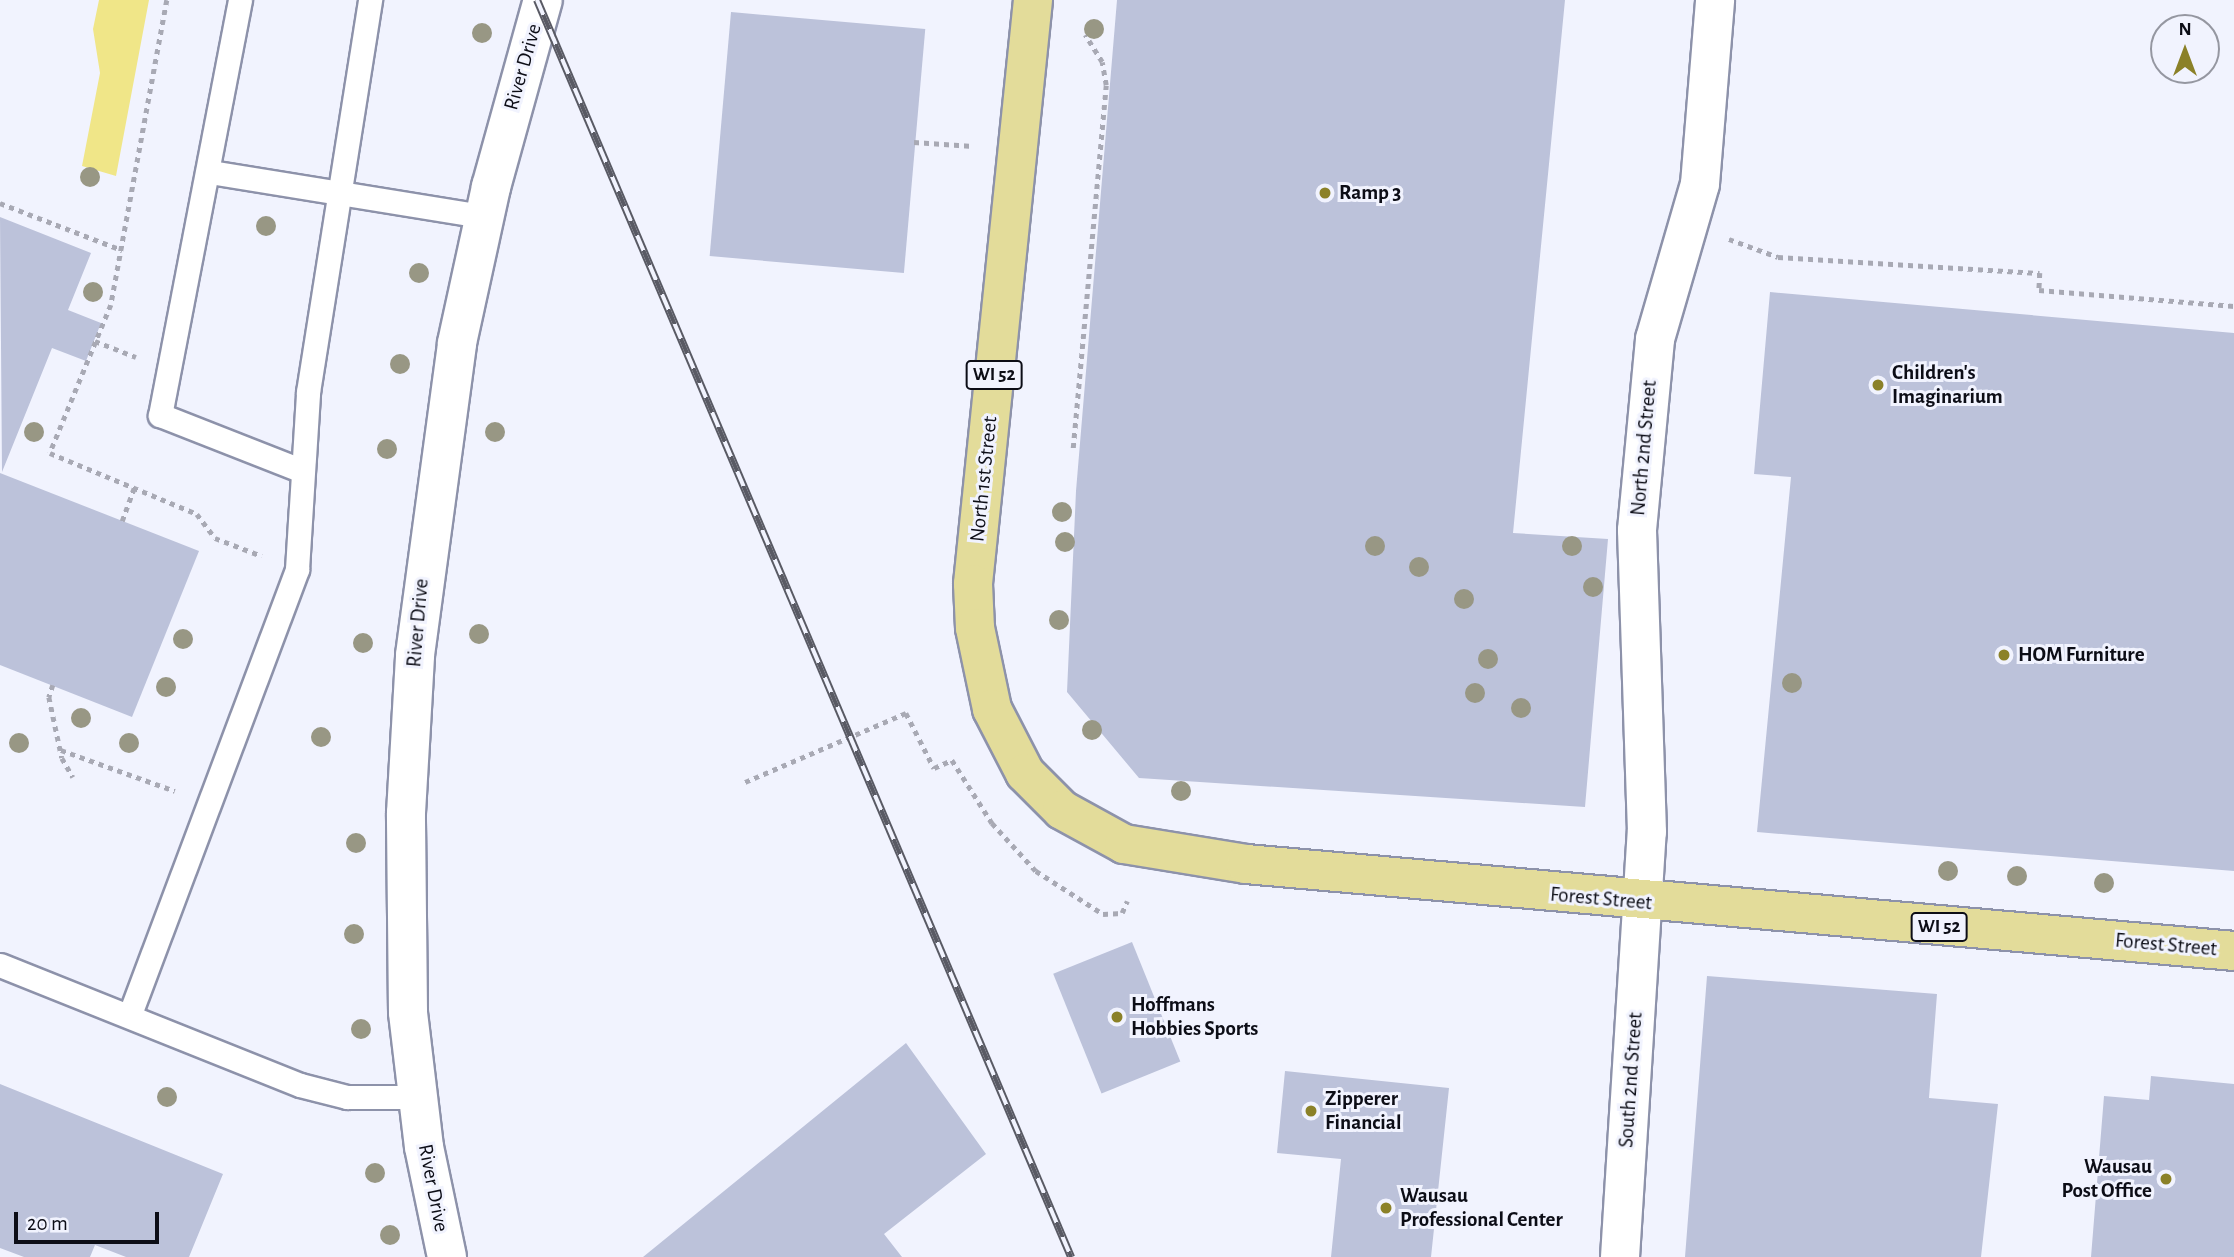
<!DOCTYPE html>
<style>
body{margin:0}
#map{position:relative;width:2234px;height:1257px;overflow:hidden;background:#f1f3fe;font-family:"Alegreya Sans",sans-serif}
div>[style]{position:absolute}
.green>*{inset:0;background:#f0e688}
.building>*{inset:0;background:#bcc2da;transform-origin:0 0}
.path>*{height:4.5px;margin-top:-2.25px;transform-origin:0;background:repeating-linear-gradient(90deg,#a8a9b4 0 5px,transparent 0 10px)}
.roads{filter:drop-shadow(2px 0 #8d92aa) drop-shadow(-2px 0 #8d92aa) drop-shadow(0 2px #8d92aa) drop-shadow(0 -2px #8d92aa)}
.lane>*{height:23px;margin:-11.5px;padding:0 11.5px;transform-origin:11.5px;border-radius:11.5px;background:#fff}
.street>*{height:38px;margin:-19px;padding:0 19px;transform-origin:19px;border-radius:19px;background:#fff}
.primary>*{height:38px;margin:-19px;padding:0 19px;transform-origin:19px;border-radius:19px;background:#e3dc9a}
.rail>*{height:8px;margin-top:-4px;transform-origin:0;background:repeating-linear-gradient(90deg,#f1f3fe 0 16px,#595a64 0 32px);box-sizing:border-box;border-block:2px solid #595a64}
.trees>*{width:20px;height:20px;margin:-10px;border-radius:50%;background:#989784}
.dots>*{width:19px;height:19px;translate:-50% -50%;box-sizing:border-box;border:4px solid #f1f3fe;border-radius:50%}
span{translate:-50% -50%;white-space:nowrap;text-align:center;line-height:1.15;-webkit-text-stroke:6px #f1f3fe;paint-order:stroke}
.shield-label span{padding:2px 5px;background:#f1f3fe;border:2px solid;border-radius:5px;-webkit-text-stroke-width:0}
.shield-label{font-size:19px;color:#0c0d16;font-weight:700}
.street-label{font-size:21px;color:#0c0d16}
.poi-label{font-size:21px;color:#0c0d16;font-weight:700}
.left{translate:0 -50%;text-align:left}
.right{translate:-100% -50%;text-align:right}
.north{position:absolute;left:2150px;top:14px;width:70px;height:70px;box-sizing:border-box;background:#f1f3fe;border:2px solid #9597a1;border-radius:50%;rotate:0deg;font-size:19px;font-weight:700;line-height:28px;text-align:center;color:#0c0d16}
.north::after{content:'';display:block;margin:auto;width:24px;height:32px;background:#8b8128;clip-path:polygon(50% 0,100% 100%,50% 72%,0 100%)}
.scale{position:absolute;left:14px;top:1212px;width:145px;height:32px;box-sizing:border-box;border:4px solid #0c0d16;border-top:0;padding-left:9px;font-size:21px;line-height:24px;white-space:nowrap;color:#0c0d16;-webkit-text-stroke:5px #f1f3fe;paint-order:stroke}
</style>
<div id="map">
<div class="green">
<i style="clip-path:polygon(99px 0,149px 0,116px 176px,82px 166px,100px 73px,93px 29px)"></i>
</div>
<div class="building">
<i style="clip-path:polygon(1117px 0,1565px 0,1513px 533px,1608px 539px,1585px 807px,1139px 778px,1067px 692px,1076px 491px)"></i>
<i style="left:731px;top:12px;width:195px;height:245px;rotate:5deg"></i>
<i style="clip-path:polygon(0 217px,91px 253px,68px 310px,101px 323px,86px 361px,52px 348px,2px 472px)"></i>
<i style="clip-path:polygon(1770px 292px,2234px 333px,2234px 871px,1757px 832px,1791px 477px,1754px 474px)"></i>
<i style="clip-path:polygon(0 473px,199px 551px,132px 717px,0 665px)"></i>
<i style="left:1132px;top:942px;width:129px;height:85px;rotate:68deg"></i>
<i style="clip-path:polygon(1707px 976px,1937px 994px,1929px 1098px,1998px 1104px,1981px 1257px,1685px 1257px)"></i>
<i style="clip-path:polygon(906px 1043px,986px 1154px,884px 1234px,902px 1257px,643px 1257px)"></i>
<i style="clip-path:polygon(1285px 1071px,1449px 1088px,1431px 1257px,1331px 1257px,1341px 1159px,1277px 1153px)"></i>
<i style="clip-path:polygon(2151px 1076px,2234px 1084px,2234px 1257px,2091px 1257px,2104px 1096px,2149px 1100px)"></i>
<i style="clip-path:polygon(0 1084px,223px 1174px,189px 1257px,126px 1257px,95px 1245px,90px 1257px,24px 1257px,0 1248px)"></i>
</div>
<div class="path">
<i style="left:167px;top:0;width:310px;rotate:100.4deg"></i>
<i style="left:111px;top:305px;width:160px;rotate:112.4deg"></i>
<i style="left:50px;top:453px;width:159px;rotate:22.5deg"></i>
<i style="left:197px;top:514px;width:30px;rotate:53deg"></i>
<i style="left:215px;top:538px;width:50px;rotate:21deg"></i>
<i style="left:914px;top:142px;width:59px;rotate:3.9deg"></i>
<i style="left:0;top:203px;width:131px;rotate:21.1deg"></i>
<i style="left:1729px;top:239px;width:52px;rotate:20.2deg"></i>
<i style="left:1778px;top:257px;width:262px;rotate:3.5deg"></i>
<i style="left:2040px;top:273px;width:17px;rotate:93deg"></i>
<i style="left:2039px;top:290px;width:196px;rotate:4.7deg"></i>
<i style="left:95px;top:341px;width:44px;rotate:21.3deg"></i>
<i style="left:1073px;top:448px;width:364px;rotate:-84.8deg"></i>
<i style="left:1106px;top:85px;width:23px;rotate:-100deg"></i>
<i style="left:1102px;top:62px;width:32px;rotate:-122deg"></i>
<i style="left:122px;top:521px;width:35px;rotate:-70deg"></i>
<i style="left:53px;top:685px;width:13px;rotate:108deg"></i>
<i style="left:49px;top:697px;width:62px;rotate:78deg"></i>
<i style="left:62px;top:758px;width:22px;rotate:60deg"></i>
<i style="left:61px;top:750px;width:121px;rotate:19.8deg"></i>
<i style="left:745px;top:782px;width:175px;rotate:-23.2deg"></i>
<i style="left:906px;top:713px;width:62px;rotate:63deg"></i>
<i style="left:934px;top:768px;width:20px;rotate:-24deg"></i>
<i style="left:952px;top:760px;width:75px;rotate:57.6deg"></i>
<i style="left:992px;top:823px;width:65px;rotate:47.5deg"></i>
<i style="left:1036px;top:871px;width:80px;rotate:32.7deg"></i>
<i style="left:1103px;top:914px;width:19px;rotate:-3deg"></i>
<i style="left:1122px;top:913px;width:13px;rotate:-67deg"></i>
</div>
<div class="roads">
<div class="lane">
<i style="left:240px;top:0;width:423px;rotate:100.9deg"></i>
<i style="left:160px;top:415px;width:150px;rotate:21.4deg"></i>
<i style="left:210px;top:172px;width:277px;rotate:9.2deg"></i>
<i style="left:0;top:965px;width:323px;rotate:21.8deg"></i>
<i style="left:300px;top:1085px;width:49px;rotate:14.3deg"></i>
<i style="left:347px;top:1097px;width:70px"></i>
<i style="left:130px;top:1014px;width:475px;rotate:-69.4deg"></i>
<i style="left:297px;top:569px;width:177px;rotate:-86.4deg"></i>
<i style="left:308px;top:392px;width:397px;rotate:-81deg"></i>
</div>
<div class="street">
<i style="left:447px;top:1257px;width:112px;rotate:-101.8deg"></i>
<i style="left:424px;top:1147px;width:136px;rotate:-96.8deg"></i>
<i style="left:408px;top:1012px;width:199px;rotate:-90.6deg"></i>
<i style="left:406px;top:813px;width:158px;rotate:-86.7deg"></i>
<i style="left:415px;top:655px;width:315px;rotate:-82.3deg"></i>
<i style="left:457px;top:343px;width:160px;rotate:-77.7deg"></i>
<i style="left:491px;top:187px;width:194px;rotate:-74.5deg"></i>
<i style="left:1620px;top:1257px;width:426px;rotate:-86.4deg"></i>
<i style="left:1647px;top:832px;width:302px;rotate:-91.9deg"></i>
<i style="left:1637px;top:530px;width:192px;rotate:-84.6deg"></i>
<i style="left:1655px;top:339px;width:161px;rotate:-73.8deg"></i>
<i style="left:1700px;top:184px;width:185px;rotate:-85.3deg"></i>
</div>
<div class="primary">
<i style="left:1033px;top:0;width:587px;rotate:95.87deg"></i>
<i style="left:973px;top:584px;width:44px;rotate:87.4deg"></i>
<i style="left:975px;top:628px;width:83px;rotate:78.1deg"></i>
<i style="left:992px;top:709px;width:72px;rotate:62.7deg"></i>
<i style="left:1025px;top:773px;width:52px;rotate:45deg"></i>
<i style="left:1062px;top:810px;width:71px;rotate:28.7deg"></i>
<i style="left:1124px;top:844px;width:124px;rotate:9.3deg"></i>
<i style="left:1246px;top:864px;width:992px;rotate:5.03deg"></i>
</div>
</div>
<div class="rail">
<i style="left:537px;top:0;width:1366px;rotate:66.98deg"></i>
</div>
<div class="trees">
<i style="left:1094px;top:29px"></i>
<i style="left:482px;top:33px"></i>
<i style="left:90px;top:177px"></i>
<i style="left:266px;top:226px"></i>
<i style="left:419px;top:273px"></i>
<i style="left:93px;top:292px"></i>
<i style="left:400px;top:364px"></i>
<i style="left:34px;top:432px"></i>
<i style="left:495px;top:432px"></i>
<i style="left:387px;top:449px"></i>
<i style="left:1062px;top:512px"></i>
<i style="left:1065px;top:542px"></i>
<i style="left:1375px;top:546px"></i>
<i style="left:1572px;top:546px"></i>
<i style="left:1419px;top:567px"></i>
<i style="left:1593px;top:587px"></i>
<i style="left:1464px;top:599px"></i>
<i style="left:1059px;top:620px"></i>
<i style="left:479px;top:634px"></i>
<i style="left:183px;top:639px"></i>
<i style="left:363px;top:643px"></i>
<i style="left:1488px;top:659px"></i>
<i style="left:1792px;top:683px"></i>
<i style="left:166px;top:687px"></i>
<i style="left:1475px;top:693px"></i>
<i style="left:1521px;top:708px"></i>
<i style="left:81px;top:718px"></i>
<i style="left:1092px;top:730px"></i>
<i style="left:321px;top:737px"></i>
<i style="left:19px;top:743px"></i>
<i style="left:129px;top:743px"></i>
<i style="left:1181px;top:791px"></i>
<i style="left:356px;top:843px"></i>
<i style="left:1948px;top:871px"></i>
<i style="left:2017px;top:876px"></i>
<i style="left:2104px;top:883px"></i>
<i style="left:354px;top:934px"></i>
<i style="left:361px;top:1029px"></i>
<i style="left:167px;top:1097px"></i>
<i style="left:375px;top:1173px"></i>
<i style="left:390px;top:1235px"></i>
</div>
<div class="dots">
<i style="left:1325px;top:193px;background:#8b8128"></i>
<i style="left:1878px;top:385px;background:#8b8128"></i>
<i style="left:2004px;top:655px;background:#8b8128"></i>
<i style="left:1117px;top:1017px;background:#8b8128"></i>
<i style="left:1311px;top:1111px;background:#8b8128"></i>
<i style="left:2166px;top:1179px;background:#8b8128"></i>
<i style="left:1386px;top:1208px;background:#8b8128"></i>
</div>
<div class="shield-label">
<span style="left:994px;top:375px">WI 52</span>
<span style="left:1939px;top:927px">WI 52</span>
</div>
<div class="street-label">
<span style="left:523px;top:67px;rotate:-74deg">River Drive</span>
<span style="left:1644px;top:448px;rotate:-85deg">North 2nd Street</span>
<span style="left:984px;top:479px;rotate:-84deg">North 1st Street</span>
<span style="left:418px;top:623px;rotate:-85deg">River Drive</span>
<span style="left:1601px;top:899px;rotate:5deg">Forest Street</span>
<span style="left:2166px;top:945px;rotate:5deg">Forest Street</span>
<span style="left:1631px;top:1080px;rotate:-86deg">South 2nd Street</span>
<span style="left:433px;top:1188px;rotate:79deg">River Drive</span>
</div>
<div class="poi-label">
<span class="left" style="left:1339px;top:193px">Ramp 3</span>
<span class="left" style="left:1892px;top:385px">Children's<br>Imaginarium</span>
<span class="left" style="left:2018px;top:655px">HOM Furniture</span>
<span class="left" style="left:1131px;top:1017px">Hoffmans<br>Hobbies Sports</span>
<span class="left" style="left:1325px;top:1111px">Zipperer<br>Financial</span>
<span class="right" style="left:2152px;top:1179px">Wausau<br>Post Office</span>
<span class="left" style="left:1400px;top:1208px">Wausau<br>Professional Center</span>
</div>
<div class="north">N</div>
<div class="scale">20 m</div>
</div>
